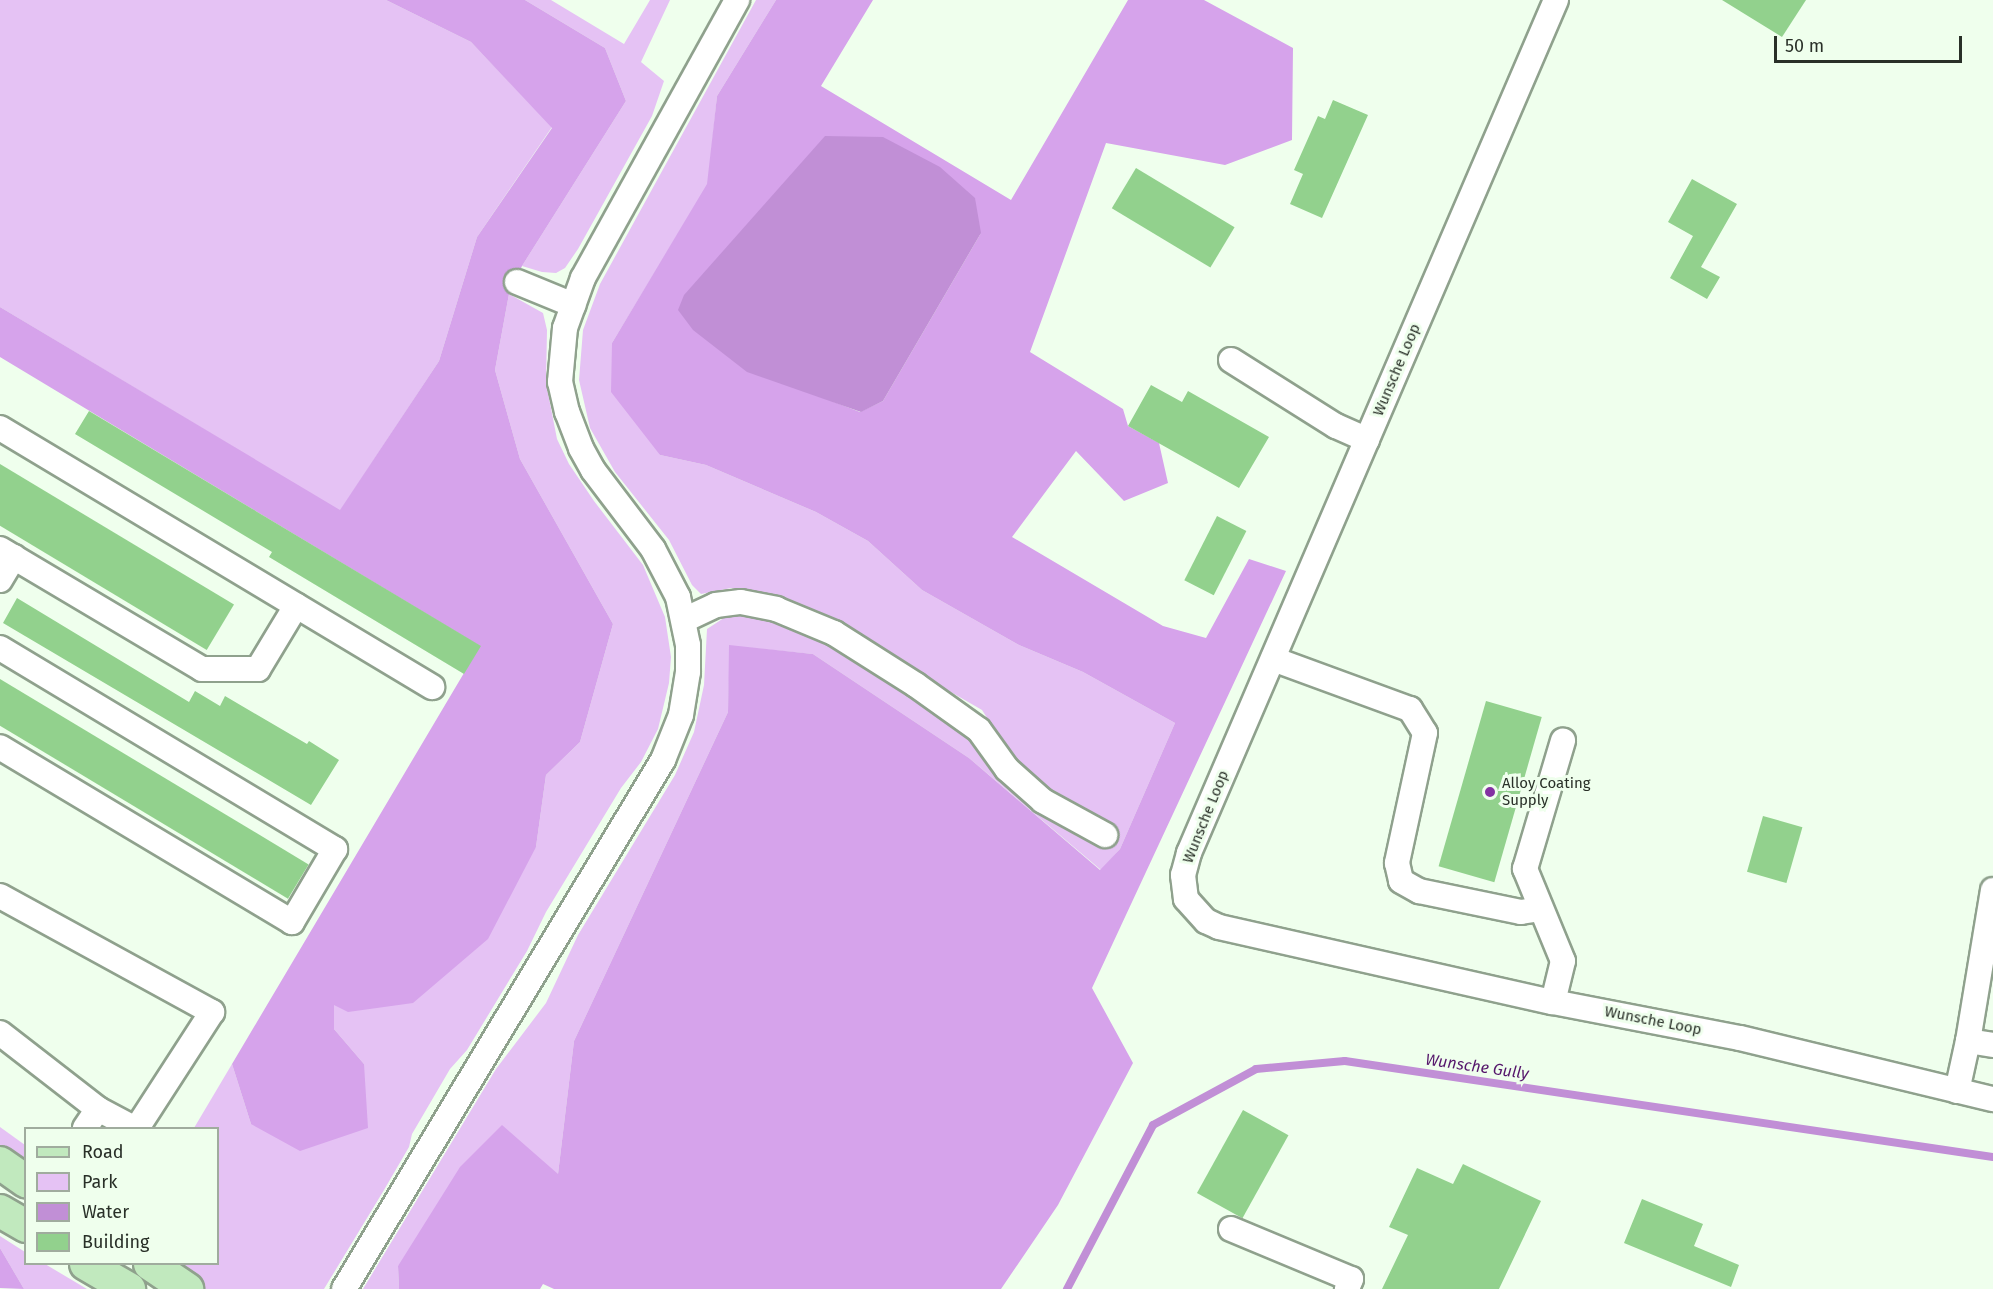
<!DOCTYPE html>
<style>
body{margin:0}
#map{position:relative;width:1993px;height:1289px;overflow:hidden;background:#efffed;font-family:"Fira Sans",sans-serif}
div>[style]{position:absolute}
.green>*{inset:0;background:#e5c2f4}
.forest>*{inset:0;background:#d6a3eb}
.water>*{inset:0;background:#c18fd6}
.stream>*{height:8px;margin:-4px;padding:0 4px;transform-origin:4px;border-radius:4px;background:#c18fd6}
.building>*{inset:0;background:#92d18d;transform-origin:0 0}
.roads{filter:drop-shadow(2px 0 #8fa18d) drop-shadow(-2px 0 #8fa18d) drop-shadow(0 2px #8fa18d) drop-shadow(0 -2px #8fa18d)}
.minor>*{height:24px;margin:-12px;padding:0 12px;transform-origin:12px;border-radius:12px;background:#fff}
.major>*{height:32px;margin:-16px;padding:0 16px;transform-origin:16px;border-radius:16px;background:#c1e9be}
.dots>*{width:16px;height:16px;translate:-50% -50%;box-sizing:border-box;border:3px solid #efffed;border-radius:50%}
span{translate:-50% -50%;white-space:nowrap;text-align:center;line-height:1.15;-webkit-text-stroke:6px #efffed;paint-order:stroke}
.street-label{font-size:15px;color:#293028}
.poi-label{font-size:15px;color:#293028}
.left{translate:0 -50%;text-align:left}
.water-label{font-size:16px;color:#55166b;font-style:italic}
.legend{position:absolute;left:24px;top:1127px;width:195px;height:138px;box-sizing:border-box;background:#efffed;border:2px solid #a0ac9e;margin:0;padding:8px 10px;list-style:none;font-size:18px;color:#293028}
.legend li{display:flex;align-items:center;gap:12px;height:30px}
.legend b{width:30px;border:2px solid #a0ac9e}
.scale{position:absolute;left:1774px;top:36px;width:188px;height:27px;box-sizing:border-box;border:3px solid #293028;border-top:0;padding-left:8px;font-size:18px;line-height:21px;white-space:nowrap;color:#293028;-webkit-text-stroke:4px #efffed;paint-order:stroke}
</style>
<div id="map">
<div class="green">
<i style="clip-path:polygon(0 0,386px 0,471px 42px,552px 127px,477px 237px,439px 361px,340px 511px,0 307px)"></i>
<i style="clip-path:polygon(525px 0,551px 0,624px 44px,650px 0,670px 0,641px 62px,664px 81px,652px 116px,578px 249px,565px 268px,556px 273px,542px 272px,522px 266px,626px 101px,605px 48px)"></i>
<i style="clip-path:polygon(756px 0,776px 0,717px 96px,708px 184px,612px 343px,660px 455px,706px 465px,816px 512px,868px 541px,922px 590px,1019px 645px,1083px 672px,1175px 723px,1120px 849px,1101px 870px,969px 758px,813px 654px,730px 646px,728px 712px,574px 1041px,558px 1174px,398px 1266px,399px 1289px,363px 1289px,496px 1069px,546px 1003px,578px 935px,675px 775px,694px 732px,704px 685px,707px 629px,730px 614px,765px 615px,813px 635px,891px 682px,968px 738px,1004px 779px,1041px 812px,1110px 846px,1115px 839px,1026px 778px,982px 710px,828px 621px,763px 594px,731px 588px,701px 594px,692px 585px,669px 540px,615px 472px,590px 428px,579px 380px,583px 330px,600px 284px)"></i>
<i style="clip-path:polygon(509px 294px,543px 313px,547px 330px,546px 383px,557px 439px,569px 464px,594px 501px,643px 565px,665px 617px,671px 657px,669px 683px,658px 729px,641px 762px,621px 788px,546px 912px,527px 951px,467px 1050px,450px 1069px,412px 1134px,409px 1147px,384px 1190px,324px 1289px,206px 1289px,165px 1264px,218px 1264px,218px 1128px,194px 1128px,232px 1064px,251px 1124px,364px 1064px,334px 1029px,334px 1005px,536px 847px,546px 775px,580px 742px,613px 624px,520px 459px,495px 370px)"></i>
<i style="clip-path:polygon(0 1127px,25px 1145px,25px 1173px,0 1156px)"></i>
<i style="clip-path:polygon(0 1236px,25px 1252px,26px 1264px,45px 1264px,87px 1289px,24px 1289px,0 1248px)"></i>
</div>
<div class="forest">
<i style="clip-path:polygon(386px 0,525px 0,605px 48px,626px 101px,522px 266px,509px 294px,495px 370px,520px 459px,613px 624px,580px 742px,546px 775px,536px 847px,488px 939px,413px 1003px,348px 1012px,334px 1005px,334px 1029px,364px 1064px,368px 1128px,300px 1151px,251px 1124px,232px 1064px,480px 646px,0 357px,0 307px,340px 510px,439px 361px,477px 237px,552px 128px,471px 42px)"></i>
<i style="clip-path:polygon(evenodd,776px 0,873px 0,821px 86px,1011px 200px,1128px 0,1204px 0,1293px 48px,1292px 140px,1225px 165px,1106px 143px,1030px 352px,1123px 409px,1128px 426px,1159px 443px,1168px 483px,1124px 501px,1076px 451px,1012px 537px,1163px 626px,1206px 638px,1249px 559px,1286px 571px,1092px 988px,1133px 1063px,1058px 1205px,1001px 1289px,554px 1289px,543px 1284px,540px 1289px,399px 1289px,398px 1266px,460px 1167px,502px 1125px,558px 1174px,574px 1041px,728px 712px,729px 645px,813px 654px,969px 758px,1100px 870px,1120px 849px,1175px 723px,1083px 672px,1019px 645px,922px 590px,868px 541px,816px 512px,706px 465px,660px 455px,611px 392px,612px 343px,707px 184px,717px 96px,776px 0,981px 233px,883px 401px,860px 412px,834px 402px,981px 233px)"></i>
<i style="clip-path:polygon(0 1248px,24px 1289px,0 1288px)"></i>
</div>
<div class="water">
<i style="clip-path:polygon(825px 136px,883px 137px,940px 167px,975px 198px,981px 233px,883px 401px,861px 412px,747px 372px,693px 330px,678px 310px,684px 295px)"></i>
</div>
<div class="stream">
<i style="left:1067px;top:1289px;width:185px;rotate:-62.3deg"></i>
<i style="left:1153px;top:1125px;width:117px;rotate:-28.5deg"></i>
<i style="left:1256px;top:1069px;width:89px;rotate:-5.1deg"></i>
<i style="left:1345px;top:1061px;width:655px;rotate:8.43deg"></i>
</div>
<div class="building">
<i style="clip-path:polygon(1722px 0,1806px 0,1782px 37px)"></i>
<i style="clip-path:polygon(1333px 100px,1368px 115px,1322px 218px,1290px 204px,1303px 174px,1294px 170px,1318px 116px,1325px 119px)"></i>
<i style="left:1136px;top:168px;width:115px;height:47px;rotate:31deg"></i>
<i style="clip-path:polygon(1692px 179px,1737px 204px,1701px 267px,1720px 277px,1707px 299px,1670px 278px,1693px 236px,1668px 222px)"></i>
<i style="clip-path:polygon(1151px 385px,1182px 402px,1188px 391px,1269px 437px,1239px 488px,1128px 426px)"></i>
<i style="clip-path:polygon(89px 411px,481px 646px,464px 674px,269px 557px,272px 552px,75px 434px)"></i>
<i style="left:0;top:464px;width:273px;height:53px;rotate:31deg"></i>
<i style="left:1217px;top:516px;width:33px;height:72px;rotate:27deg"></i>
<i style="clip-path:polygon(17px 598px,189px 702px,195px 691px,220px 706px,225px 696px,307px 744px,309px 741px,339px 760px,311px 805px,3px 623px)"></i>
<i style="left:0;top:679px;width:360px;height:40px;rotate:31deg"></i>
<i style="left:1486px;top:701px;width:58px;height:172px;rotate:16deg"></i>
<i style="left:1763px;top:816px;width:41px;height:58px;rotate:16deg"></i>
<i style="left:1243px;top:1110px;width:52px;height:95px;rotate:29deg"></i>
<i style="clip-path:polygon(1463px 1164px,1541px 1201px,1499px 1289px,1382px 1289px,1408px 1235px,1389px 1227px,1417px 1168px,1453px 1184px)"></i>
<i style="clip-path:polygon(1642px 1199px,1703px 1224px,1694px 1246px,1739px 1265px,1731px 1287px,1624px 1243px)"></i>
</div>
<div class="roads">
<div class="minor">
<i style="left:1556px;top:0;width:929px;rotate:113.28deg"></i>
<i style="left:1189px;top:853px;width:23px;rotate:105deg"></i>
<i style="left:1183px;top:875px;width:24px;rotate:83deg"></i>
<i style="left:1186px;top:899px;width:30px;rotate:48deg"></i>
<i style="left:1206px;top:921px;width:14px;rotate:25deg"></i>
<i style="left:1219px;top:927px;width:342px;rotate:12.7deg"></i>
<i style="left:1553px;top:1002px;width:190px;rotate:10.9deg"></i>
<i style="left:1740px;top:1038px;width:260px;rotate:13.6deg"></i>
<i style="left:517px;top:282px;width:61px;rotate:22.3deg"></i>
<i style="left:1231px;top:360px;width:124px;rotate:32.2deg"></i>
<i style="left:1336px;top:426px;width:34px;rotate:24deg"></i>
<i style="left:0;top:428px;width:504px;rotate:30.94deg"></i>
<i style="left:0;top:549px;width:235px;rotate:30.7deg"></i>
<i style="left:202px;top:669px;width:56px"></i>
<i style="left:258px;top:669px;width:74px;rotate:-58.9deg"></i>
<i style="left:0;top:580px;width:27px;rotate:-59deg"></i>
<i style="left:684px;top:620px;width:35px;rotate:-25deg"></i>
<i style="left:716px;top:605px;width:25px;rotate:-7deg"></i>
<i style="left:741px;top:602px;width:36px;rotate:11deg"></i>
<i style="left:776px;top:609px;width:63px;rotate:22.5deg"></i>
<i style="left:834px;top:633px;width:97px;rotate:32.4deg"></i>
<i style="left:916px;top:685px;width:77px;rotate:35.5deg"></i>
<i style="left:979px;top:730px;width:48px;rotate:54.3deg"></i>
<i style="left:1007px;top:769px;width:48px;rotate:41.6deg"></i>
<i style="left:1043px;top:801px;width:71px;rotate:28.7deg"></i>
<i style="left:0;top:648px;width:391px;rotate:31deg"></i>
<i style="left:335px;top:849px;width:85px;rotate:120.5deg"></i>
<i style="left:292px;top:922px;width:340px;rotate:-149.1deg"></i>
<i style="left:1273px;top:659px;width:146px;rotate:20.1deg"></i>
<i style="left:1410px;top:709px;width:28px;rotate:58deg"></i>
<i style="left:1425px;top:733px;width:133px;rotate:102.2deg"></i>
<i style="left:1397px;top:863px;width:18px;rotate:77deg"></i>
<i style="left:1401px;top:881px;width:21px;rotate:29deg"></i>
<i style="left:1419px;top:891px;width:104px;rotate:11.6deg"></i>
<i style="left:1521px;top:912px;width:20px;rotate:-9deg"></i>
<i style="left:0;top:896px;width:242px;rotate:28.7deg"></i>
<i style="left:212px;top:1012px;width:138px;rotate:122.9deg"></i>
<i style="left:1553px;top:1002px;width:42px;rotate:-76.3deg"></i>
<i style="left:1563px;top:961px;width:100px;rotate:-112.4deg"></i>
<i style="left:1525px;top:869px;width:134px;rotate:-73.5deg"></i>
<i style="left:0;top:1033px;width:124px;rotate:37.8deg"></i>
<i style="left:98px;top:1109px;width:40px;rotate:28deg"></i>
<i style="left:1968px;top:1041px;width:25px;rotate:9deg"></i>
<i style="left:1957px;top:1091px;width:51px;rotate:-77.6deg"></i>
<i style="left:1968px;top:1041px;width:153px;rotate:-80.6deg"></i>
<i style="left:85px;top:1128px;width:23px;rotate:-56deg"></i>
<i style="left:1231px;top:1229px;width:130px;rotate:22.6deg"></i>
<i style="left:1351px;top:1279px;width:11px;rotate:112deg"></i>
<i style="left:344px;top:1289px;width:618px;rotate:-58.91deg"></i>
<i style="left:663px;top:760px;width:48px;rotate:-68.2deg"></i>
<i style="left:681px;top:715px;width:44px;rotate:-80.8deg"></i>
<i style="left:688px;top:672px;width:27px;rotate:-90deg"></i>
<i style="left:688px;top:645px;width:49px;rotate:-101.8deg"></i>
<i style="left:678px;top:597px;width:54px;rotate:-117.5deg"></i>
<i style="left:653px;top:549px;width:99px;rotate:-127.2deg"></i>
<i style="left:593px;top:470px;width:25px;rotate:-119deg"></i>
<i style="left:581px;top:448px;width:39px;rotate:-111deg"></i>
<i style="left:567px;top:412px;width:31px;rotate:-103deg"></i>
<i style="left:560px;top:382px;width:54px;rotate:-84.7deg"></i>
<i style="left:565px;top:328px;width:53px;rotate:-70.2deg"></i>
<i style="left:583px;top:278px;width:318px;rotate:-61deg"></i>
</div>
<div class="major">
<i style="left:0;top:1163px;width:32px;rotate:35deg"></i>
<i style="left:0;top:1211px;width:30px;rotate:30deg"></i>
<i style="left:86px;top:1264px;width:50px;rotate:30.2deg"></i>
<i style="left:150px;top:1264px;width:45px;rotate:34deg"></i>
</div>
</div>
<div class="dots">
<i style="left:1490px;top:792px;background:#8432a2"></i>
</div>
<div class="street-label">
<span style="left:1397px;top:370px;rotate:-67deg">Wunsche Loop</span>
<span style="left:1206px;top:817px;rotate:-68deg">Wunsche Loop</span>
<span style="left:1653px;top:1021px;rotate:11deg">Wunsche Loop</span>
</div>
<div class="poi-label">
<span class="left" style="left:1502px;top:792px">Alloy Coating<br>Supply</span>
</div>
<div class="water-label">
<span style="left:1477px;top:1067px;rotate:8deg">Wunsche Gully</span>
</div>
<ul class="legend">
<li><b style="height:8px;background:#c1e9be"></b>Road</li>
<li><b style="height:16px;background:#e5c2f4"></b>Park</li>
<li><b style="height:16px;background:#c18fd6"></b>Water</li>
<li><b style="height:16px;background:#92d18d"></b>Building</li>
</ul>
<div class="scale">50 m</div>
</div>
